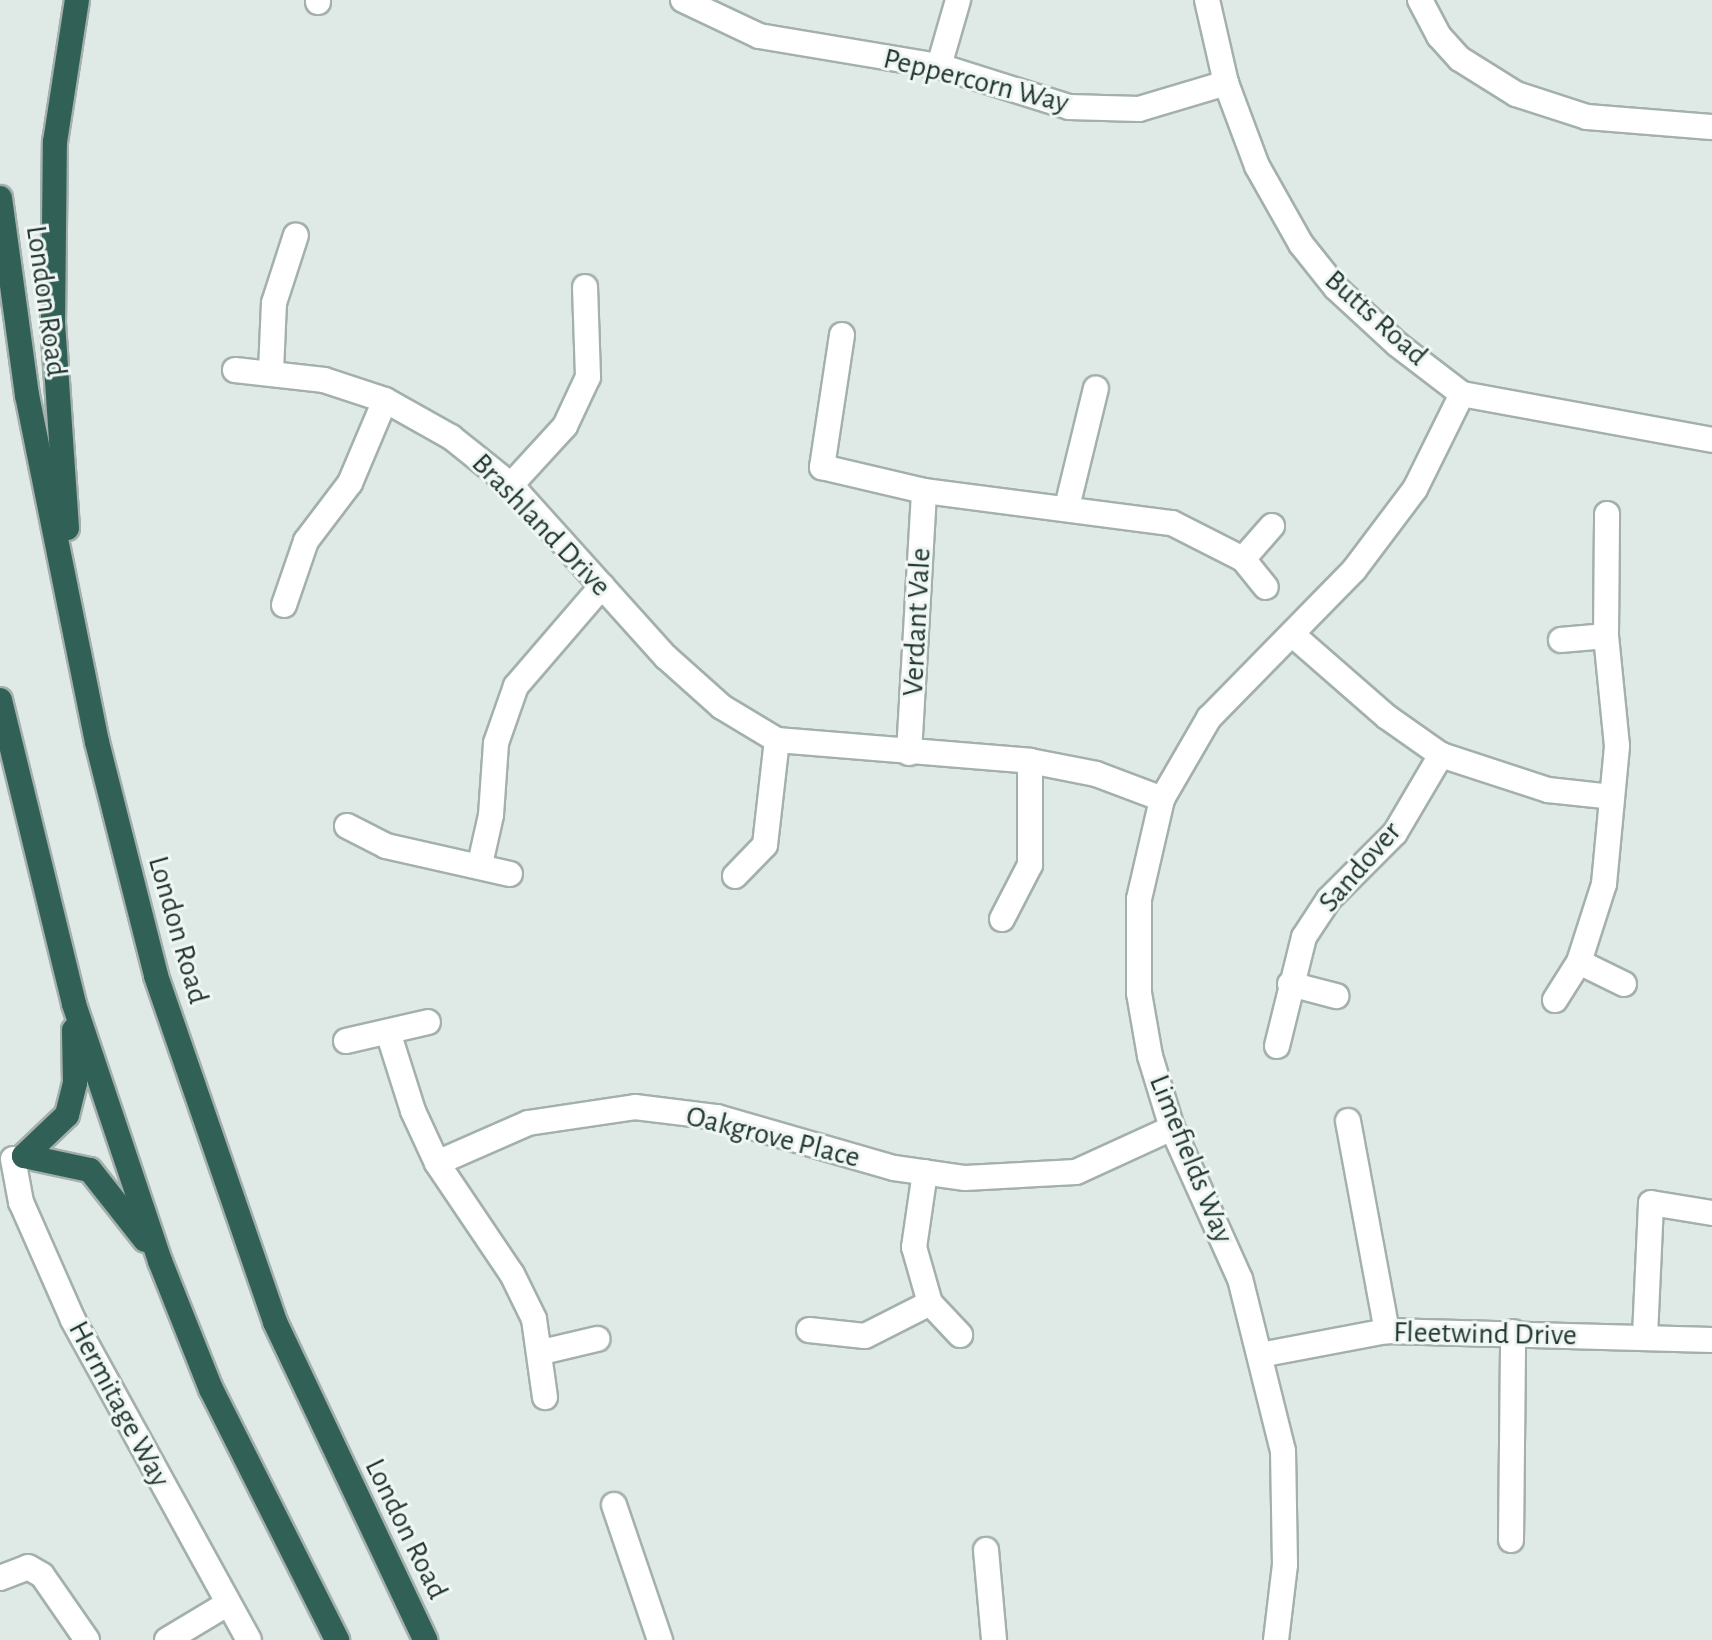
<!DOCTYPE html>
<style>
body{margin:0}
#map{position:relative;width:1712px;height:1640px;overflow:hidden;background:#dfe9e5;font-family:"Alegreya Sans",sans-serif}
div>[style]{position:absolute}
.roads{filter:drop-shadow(2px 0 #a3b0ac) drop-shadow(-2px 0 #a3b0ac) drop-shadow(0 2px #a3b0ac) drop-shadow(0 -2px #a3b0ac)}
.minor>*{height:24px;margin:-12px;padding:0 12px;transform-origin:12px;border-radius:12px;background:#fff}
.highway>*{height:24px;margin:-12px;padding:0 12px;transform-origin:12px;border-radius:12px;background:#316057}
span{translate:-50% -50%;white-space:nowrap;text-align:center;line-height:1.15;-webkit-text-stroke:6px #eff6f3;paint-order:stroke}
.street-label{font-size:30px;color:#223732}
</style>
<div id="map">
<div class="roads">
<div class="minor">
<i style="left:683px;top:0;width:84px;rotate:25.3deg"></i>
<i style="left:759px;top:36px;width:182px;rotate:9.5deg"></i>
<i style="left:939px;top:66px;width:136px;rotate:17.5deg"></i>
<i style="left:1069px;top:107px;width:70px;rotate:1.6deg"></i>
<i style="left:1139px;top:109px;width:91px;rotate:-16.6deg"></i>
<i style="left:1207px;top:0;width:85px;rotate:77.1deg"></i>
<i style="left:1226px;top:83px;width:89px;rotate:69.5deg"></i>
<i style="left:1257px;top:166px;width:90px;rotate:60.6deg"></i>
<i style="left:1301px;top:244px;width:56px;rotate:51.5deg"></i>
<i style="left:1336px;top:288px;width:84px;rotate:42.6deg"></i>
<i style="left:1398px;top:345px;width:81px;rotate:37.4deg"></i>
<i style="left:1462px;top:394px;width:254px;rotate:10.4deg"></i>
<i style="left:1420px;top:0;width:41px;rotate:62.2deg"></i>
<i style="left:1439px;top:36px;width:31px;rotate:48deg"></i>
<i style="left:1460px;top:59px;width:66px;rotate:32deg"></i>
<i style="left:1516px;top:94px;width:75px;rotate:17.9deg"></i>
<i style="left:1587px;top:117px;width:125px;rotate:4.6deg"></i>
<i style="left:318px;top:2px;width:2px;rotate:-90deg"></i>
<i style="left:939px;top:66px;width:69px;rotate:-73.9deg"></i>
<i style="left:842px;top:335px;width:134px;rotate:98.6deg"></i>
<i style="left:822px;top:467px;width:105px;rotate:13.2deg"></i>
<i style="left:924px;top:491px;width:250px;rotate:7.4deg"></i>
<i style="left:1172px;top:523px;width:80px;rotate:26.9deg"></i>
<i style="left:1243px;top:559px;width:36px;rotate:51deg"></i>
<i style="left:235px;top:370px;width:90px;rotate:6.4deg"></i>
<i style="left:324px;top:380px;width:64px;rotate:18.2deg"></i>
<i style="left:385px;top:400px;width:76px;rotate:29.3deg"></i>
<i style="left:451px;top:437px;width:77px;rotate:38.7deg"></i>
<i style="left:511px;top:485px;width:232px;rotate:48deg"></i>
<i style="left:666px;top:657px;width:75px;rotate:41.8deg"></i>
<i style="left:722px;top:707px;width:64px;rotate:31deg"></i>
<i style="left:777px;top:740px;width:254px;rotate:4.7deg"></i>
<i style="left:1030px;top:761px;width:67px;rotate:11.1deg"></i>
<i style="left:1096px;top:774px;width:71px;rotate:20.7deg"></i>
<i style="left:271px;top:371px;width:68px;rotate:-87.5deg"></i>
<i style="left:274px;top:303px;width:71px;rotate:-72.1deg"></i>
<i style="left:511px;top:485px;width:80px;rotate:-47.5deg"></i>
<i style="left:565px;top:426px;width:54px;rotate:-64.9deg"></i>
<i style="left:588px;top:377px;width:90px;rotate:-91.9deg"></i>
<i style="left:1067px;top:507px;width:122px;rotate:-76.3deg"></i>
<i style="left:1243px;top:559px;width:44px;rotate:-48.7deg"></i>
<i style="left:284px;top:605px;width:68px;rotate:-71deg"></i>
<i style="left:306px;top:541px;width:73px;rotate:-52.8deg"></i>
<i style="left:350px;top:483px;width:90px;rotate:-67.1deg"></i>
<i style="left:1293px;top:635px;width:125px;rotate:41.1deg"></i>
<i style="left:1387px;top:717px;width:66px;rotate:35.1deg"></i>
<i style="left:1441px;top:755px;width:113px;rotate:18.1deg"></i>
<i style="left:1548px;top:790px;width:64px;rotate:6.2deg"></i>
<i style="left:1561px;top:640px;width:45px;rotate:-5.1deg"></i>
<i style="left:909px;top:753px;width:262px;rotate:-86.7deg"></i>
<i style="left:347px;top:826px;width:44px;rotate:27.1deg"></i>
<i style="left:386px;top:846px;width:127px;rotate:12.7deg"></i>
<i style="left:480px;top:864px;width:50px;rotate:-77.3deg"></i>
<i style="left:491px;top:815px;width:72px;rotate:-86deg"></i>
<i style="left:496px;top:743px;width:60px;rotate:-70.7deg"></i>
<i style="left:516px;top:686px;width:132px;rotate:-49.3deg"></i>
<i style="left:735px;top:876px;width:43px;rotate:-45.9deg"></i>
<i style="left:765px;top:845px;width:106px;rotate:-83.5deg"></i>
<i style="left:1002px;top:919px;width:61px;rotate:-62.6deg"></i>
<i style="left:1030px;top:865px;width:104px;rotate:-90deg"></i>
<i style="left:1579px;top:962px;width:50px;rotate:26.1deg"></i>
<i style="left:1290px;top:984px;width:48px;rotate:14.6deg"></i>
<i style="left:1555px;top:1000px;width:45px;rotate:-57.7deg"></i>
<i style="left:1579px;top:962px;width:82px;rotate:-72.2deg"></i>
<i style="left:1604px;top:884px;width:139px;rotate:-84.6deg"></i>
<i style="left:1617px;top:746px;width:111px;rotate:-95.7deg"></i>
<i style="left:1606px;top:636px;width:122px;rotate:-89.5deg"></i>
<i style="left:388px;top:1032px;width:83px;rotate:72.4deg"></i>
<i style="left:413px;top:1111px;width:57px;rotate:65.2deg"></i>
<i style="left:437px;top:1163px;width:134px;rotate:56deg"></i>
<i style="left:512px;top:1274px;width:50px;rotate:63.9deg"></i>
<i style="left:534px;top:1319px;width:79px;rotate:82deg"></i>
<i style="left:346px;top:1041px;width:84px;rotate:-13deg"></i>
<i style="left:1277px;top:1046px;width:112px;rotate:-76.1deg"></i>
<i style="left:1304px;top:937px;width:45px;rotate:-56.7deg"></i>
<i style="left:1329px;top:899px;width:93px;rotate:-45deg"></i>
<i style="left:1395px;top:833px;width:91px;rotate:-59.5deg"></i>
<i style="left:1348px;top:1121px;width:214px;rotate:79.5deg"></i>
<i style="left:13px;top:1159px;width:44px;rotate:79.5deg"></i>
<i style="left:21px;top:1202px;width:129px;rotate:66.2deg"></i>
<i style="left:73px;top:1320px;width:365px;rotate:61.2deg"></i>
<i style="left:437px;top:1163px;width:99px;rotate:-23.7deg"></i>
<i style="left:528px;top:1123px;width:108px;rotate:-8.5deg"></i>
<i style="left:635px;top:1107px;width:83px;rotate:7deg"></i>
<i style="left:717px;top:1117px;width:184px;rotate:16.1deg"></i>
<i style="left:894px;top:1168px;width:72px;rotate:8deg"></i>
<i style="left:965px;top:1178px;width:111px;rotate:-3.1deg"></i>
<i style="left:1076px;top:1172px;width:106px;rotate:-24.6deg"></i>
<i style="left:925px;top:1172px;width:76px;rotate:98.3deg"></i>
<i style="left:914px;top:1247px;width:58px;rotate:74.1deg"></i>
<i style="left:930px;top:1303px;width:44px;rotate:46.8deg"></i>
<i style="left:809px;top:1330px;width:56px;rotate:6.1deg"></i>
<i style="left:865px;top:1336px;width:73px;rotate:-26.9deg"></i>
<i style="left:1645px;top:1336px;width:133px;rotate:-87.4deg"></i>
<i style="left:1651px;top:1203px;width:62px;rotate:9.3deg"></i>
<i style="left:542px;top:1352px;width:57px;rotate:-13.3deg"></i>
<i style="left:1260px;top:1355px;width:129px;rotate:-10.7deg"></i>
<i style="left:1387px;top:1331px;width:325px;rotate:1.6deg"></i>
<i style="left:614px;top:1505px;width:143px;rotate:71.2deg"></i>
<i style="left:1511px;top:1540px;width:208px;rotate:-89.4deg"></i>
<i style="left:986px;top:1550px;width:90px;rotate:84.9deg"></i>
<i style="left:0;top:1578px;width:30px;rotate:-21deg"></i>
<i style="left:28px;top:1567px;width:16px;rotate:30deg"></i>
<i style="left:42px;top:1575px;width:79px;rotate:55.3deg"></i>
<i style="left:167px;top:1640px;width:70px;rotate:-31deg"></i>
<i style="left:1276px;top:1640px;width:76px;rotate:-83.2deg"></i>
<i style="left:1285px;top:1565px;width:114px;rotate:-91deg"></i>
<i style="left:1283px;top:1451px;width:177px;rotate:-104deg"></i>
<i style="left:1240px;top:1279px;width:166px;rotate:-114.2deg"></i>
<i style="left:1172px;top:1128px;width:75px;rotate:-107deg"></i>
<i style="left:1150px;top:1056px;width:64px;rotate:-99.9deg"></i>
<i style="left:1139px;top:993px;width:94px;rotate:-90deg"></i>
<i style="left:1139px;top:899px;width:103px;rotate:-77deg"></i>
<i style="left:1162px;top:799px;width:94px;rotate:-59.9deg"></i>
<i style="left:1209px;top:718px;width:207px;rotate:-45.6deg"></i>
<i style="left:1354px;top:570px;width:101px;rotate:-53deg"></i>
<i style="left:1415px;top:489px;width:106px;rotate:-63.7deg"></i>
</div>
<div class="highway">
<i style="left:0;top:198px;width:199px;rotate:82.2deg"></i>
<i style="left:27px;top:395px;width:354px;rotate:78.6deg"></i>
<i style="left:97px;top:742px;width:241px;rotate:75.8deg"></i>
<i style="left:156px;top:976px;width:366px;rotate:71deg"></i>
<i style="left:275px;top:1322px;width:352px;rotate:64.7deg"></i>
<i style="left:67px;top:528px;width:204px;rotate:-93.9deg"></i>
<i style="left:53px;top:324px;width:182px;rotate:-89.4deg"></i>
<i style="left:55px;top:142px;width:144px;rotate:-81.2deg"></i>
<i style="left:0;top:700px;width:313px;rotate:76.3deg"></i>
<i style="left:74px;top:1004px;width:271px;rotate:71.5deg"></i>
<i style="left:160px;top:1261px;width:138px;rotate:68.3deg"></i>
<i style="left:211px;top:1389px;width:281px;rotate:63.3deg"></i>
<i style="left:24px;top:1156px;width:67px;rotate:12deg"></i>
<i style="left:90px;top:1170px;width:89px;rotate:51.8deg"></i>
<i style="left:24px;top:1156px;width:59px;rotate:-43.6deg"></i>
<i style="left:67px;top:1115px;width:33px;rotate:-76deg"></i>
<i style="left:75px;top:1083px;width:53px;rotate:-91.1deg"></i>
</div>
</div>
<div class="street-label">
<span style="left:976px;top:81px;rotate:14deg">Peppercorn Way</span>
<span style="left:46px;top:301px;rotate:82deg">London Road</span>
<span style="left:1376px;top:318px;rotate:42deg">Butts Road</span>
<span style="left:541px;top:525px;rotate:46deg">Brashland Drive</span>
<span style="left:917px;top:622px;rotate:-87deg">Verdant Vale</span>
<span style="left:1360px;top:867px;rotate:-49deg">Sandover</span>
<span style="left:178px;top:930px;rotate:74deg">London Road</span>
<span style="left:773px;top:1137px;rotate:14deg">Oakgrove Place</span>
<span style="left:1191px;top:1159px;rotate:68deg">Limefields Way</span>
<span style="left:1485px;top:1334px;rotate:1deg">Fleetwind Drive</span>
<span style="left:119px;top:1404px;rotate:62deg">Hermitage Way</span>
<span style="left:406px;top:1529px;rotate:64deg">London Road</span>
</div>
</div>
